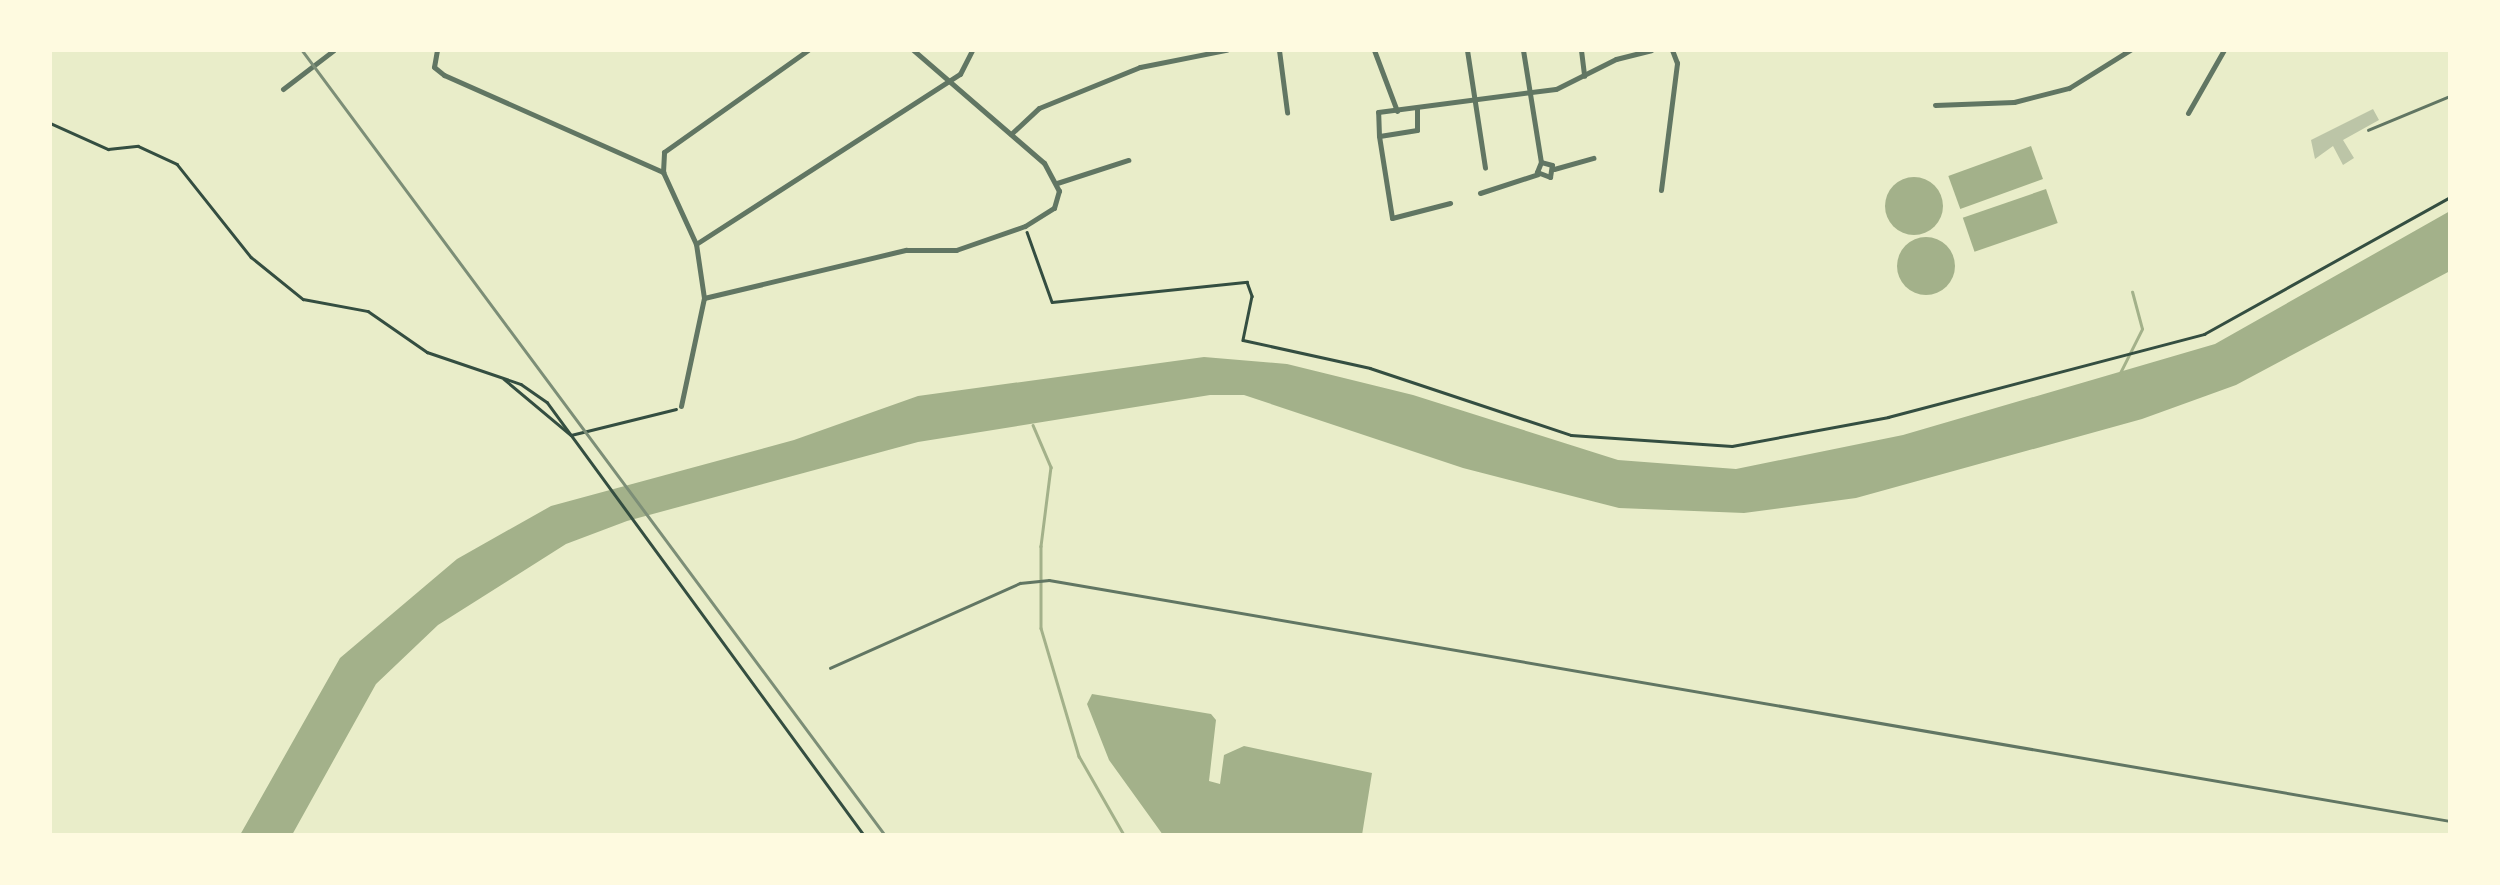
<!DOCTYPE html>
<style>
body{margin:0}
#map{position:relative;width:2500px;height:885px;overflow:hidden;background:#e9edc9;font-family:"Exo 2",sans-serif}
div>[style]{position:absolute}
.water>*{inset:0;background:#a3b18a;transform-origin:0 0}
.round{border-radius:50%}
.stream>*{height:2.5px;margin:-1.25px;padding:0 1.25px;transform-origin:1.25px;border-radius:1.25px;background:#a3b18a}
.building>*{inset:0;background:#bcc5a7}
.path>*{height:2.5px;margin:-1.25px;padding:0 1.25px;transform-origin:1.25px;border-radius:1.25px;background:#344e41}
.service>*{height:2.5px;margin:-1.25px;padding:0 1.25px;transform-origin:1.25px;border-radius:1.25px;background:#617663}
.minor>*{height:5px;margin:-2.5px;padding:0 2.5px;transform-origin:2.5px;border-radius:2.5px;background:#617663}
.rail>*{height:2.5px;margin:-1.25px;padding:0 1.25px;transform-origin:1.25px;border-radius:1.25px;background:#7c8e77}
span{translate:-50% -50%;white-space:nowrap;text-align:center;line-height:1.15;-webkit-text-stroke:9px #fefae0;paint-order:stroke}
.frame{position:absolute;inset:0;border:52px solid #fefae0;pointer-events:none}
</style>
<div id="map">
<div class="water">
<i style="left:2031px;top:146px;width:35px;height:88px;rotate:70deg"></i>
<i class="round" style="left:1885px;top:177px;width:58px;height:58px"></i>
<i style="left:2046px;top:189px;width:36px;height:88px;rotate:71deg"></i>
<i style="clip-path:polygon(2450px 211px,2450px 271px,2236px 385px,2142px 419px,1856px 498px,1744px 513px,1619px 508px,1463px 468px,1244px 395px,1210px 395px,918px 442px,627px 521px,566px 544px,438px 625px,376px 684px,292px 835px,240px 835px,340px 658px,457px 559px,551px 506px,794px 440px,918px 396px,1204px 357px,1287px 364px,1413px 395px,1618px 460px,1736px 469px,1903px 435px,2215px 344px)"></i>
<i class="round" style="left:1897px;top:237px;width:58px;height:58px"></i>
<i style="clip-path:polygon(1092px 694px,1211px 714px,1216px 720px,1209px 781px,1220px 784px,1224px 755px,1244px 746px,1372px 773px,1362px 835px,1163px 835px,1109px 760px,1087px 704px)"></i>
</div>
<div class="stream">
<i style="left:2120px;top:373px;width:49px;rotate:-63.4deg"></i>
<i style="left:2142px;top:329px;width:38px;rotate:-105deg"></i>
<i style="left:1033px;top:425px;width:46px;rotate:66.8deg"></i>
<i style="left:1051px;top:467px;width:80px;rotate:97.2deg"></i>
<i style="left:1041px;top:546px;width:82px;rotate:90deg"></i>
<i style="left:1041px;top:628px;width:134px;rotate:73.5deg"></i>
<i style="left:1079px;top:756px;width:91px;rotate:60.3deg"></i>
</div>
<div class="building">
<i style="clip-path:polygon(2373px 109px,2379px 120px,2343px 140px,2354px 158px,2343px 165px,2333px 146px,2315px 159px,2311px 140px)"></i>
</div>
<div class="path">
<i style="left:50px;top:123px;width:64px;rotate:24.1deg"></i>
<i style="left:108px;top:149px;width:30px;rotate:-6deg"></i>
<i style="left:138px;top:146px;width:43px;rotate:24.8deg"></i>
<i style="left:177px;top:164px;width:119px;rotate:51.5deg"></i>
<i style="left:251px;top:257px;width:67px;rotate:38.9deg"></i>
<i style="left:303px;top:299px;width:66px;rotate:10.5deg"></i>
<i style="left:368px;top:311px;width:72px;rotate:34.8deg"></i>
<i style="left:427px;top:352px;width:99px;rotate:18.8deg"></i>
<i style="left:521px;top:384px;width:32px;rotate:35deg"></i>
<i style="left:547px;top:402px;width:537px;rotate:53.79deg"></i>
<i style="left:1027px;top:232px;width:74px;rotate:70.3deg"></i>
<i style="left:1052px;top:302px;width:196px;rotate:-5.9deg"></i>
<i style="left:1247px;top:282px;width:15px;rotate:70deg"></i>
<i style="left:1252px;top:296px;width:45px;rotate:101.6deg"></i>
<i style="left:1243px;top:340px;width:130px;rotate:12.4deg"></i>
<i style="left:1370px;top:368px;width:212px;rotate:18.4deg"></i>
<i style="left:1571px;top:435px;width:161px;rotate:3.9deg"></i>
<i style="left:1732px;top:446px;width:159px;rotate:-10.5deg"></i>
<i style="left:1888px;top:417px;width:327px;rotate:-14.7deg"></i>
<i style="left:2204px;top:334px;width:282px;rotate:-29.1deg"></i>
<i style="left:504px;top:379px;width:87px;rotate:39.9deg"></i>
<i style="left:571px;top:435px;width:108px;rotate:-13.9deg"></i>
</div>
<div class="service">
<i style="left:2368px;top:130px;width:89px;rotate:-22.5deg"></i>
<i style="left:830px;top:668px;width:208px;rotate:-24.1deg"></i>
<i style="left:1020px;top:583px;width:29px;rotate:-6deg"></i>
<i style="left:1049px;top:580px;width:1422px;rotate:9.76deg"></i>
</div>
<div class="minor">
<i style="left:437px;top:50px;width:17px;rotate:100deg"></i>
<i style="left:434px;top:67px;width:13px;rotate:39deg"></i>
<i style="left:444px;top:75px;width:240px;rotate:23.9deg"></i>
<i style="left:1279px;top:50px;width:63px;rotate:82.6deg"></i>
<i style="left:1374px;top:50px;width:65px;rotate:69.3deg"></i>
<i style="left:1467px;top:50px;width:119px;rotate:81.3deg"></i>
<i style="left:1523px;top:50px;width:113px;rotate:80.9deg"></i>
<i style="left:1541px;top:162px;width:11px;rotate:112deg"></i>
<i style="left:1537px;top:172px;width:14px;rotate:21deg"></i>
<i style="left:1550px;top:177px;width:12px;rotate:-81deg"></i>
<i style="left:1552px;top:165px;width:11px;rotate:-165deg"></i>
<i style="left:1581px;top:50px;width:26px;rotate:83deg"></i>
<i style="left:283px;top:89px;width:64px;rotate:-37.4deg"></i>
<i style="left:1935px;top:105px;width:79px;rotate:-2.2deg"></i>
<i style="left:2014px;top:102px;width:57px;rotate:-14.3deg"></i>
<i style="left:2069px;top:88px;width:72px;rotate:-31.9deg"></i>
<i style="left:1417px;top:108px;width:22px;rotate:90deg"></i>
<i style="left:1417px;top:130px;width:38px;rotate:171deg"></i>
<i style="left:1379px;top:136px;width:24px;rotate:-92deg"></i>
<i style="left:1378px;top:112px;width:179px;rotate:-7.4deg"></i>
<i style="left:1556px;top:89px;width:67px;rotate:-26.6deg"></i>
<i style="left:1616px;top:59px;width:36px;rotate:-14deg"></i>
<i style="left:2188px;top:113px;width:73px;rotate:-60.3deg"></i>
<i style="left:1011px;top:134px;width:38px;rotate:-43deg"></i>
<i style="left:1039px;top:108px;width:109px;rotate:-22.1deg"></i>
<i style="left:1140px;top:67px;width:88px;rotate:-11.2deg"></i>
<i style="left:1379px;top:136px;width:83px;rotate:81deg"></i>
<i style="left:1392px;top:218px;width:60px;rotate:-14.5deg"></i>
<i style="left:1554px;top:169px;width:41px;rotate:-15.8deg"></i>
<i style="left:1057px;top:183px;width:75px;rotate:-17.9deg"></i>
<i style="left:1661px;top:190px;width:128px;rotate:-82.8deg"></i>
<i style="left:1677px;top:63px;width:14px;rotate:-111deg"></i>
<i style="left:1480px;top:193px;width:61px;rotate:-18.1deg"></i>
<i style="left:696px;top:244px;width:314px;rotate:-32.8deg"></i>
<i style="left:960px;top:74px;width:27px;rotate:-63deg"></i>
<i style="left:704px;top:298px;width:208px;rotate:-13.4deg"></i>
<i style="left:906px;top:250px;width:50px"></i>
<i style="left:956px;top:250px;width:73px;rotate:-19.2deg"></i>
<i style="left:1025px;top:226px;width:34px;rotate:-32deg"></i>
<i style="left:1054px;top:208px;width:18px;rotate:-74deg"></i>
<i style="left:1059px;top:191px;width:32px;rotate:-118deg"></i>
<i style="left:1044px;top:163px;width:173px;rotate:-139.2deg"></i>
<i style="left:681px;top:406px;width:110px;rotate:-78deg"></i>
<i style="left:704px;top:298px;width:55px;rotate:-98.4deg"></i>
<i style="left:696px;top:244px;width:79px;rotate:-114.6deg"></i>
<i style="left:663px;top:172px;width:20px;rotate:-87deg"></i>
<i style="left:664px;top:152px;width:176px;rotate:-35.3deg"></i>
</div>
<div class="rail">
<i style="left:302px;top:50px;width:978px;rotate:53.4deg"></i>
</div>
<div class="frame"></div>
</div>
